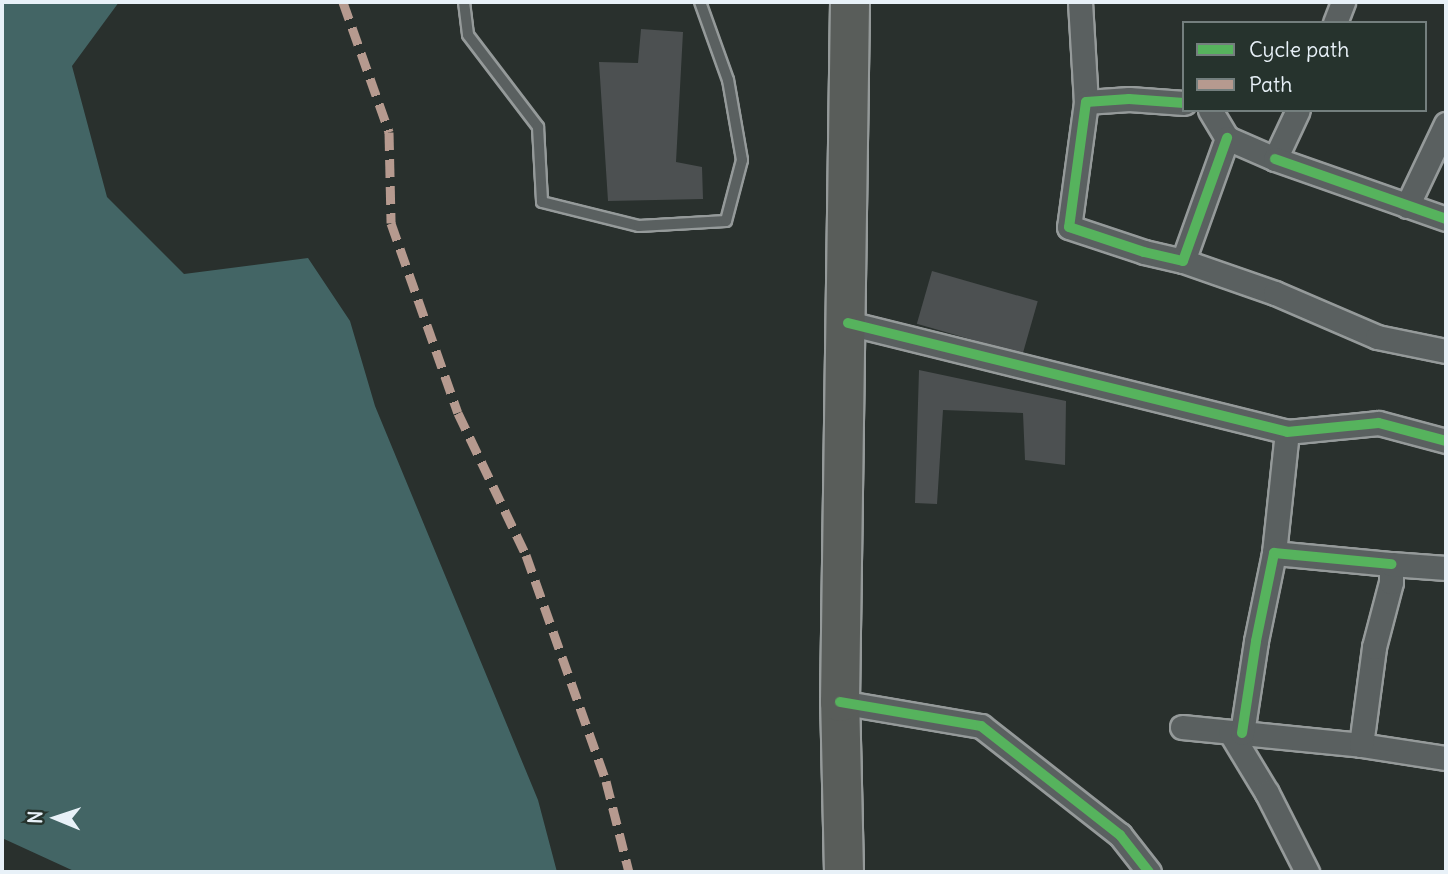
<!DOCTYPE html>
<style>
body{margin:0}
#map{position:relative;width:1448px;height:874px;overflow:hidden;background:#29302d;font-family:Delius,sans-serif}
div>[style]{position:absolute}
.water>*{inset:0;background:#436565}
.building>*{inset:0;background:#4c5051;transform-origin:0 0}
.roads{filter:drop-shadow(2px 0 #959a9a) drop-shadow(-2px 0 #959a9a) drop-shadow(0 2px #959a9a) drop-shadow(0 -2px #959a9a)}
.lane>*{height:10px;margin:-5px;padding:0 5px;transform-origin:5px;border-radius:5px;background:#5a6060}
.street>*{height:23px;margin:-11.5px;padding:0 11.5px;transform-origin:11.5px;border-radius:11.5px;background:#5a6060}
.highway>*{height:38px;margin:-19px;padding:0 19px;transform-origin:19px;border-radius:19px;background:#595d5a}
.quiet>*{height:9px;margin-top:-4.5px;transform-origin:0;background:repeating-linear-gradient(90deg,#b69a8f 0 18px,transparent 0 27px)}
.cycleway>*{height:10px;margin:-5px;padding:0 5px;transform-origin:5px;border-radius:5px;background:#56b35d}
span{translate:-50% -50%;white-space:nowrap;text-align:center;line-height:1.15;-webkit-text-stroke:7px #26332d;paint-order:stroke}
.frame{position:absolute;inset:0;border:4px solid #e8f1f8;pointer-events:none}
.legend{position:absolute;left:1182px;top:21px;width:245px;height:91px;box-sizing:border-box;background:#26332d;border:2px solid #747f7e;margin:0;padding:9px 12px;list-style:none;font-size:21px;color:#e8f1f8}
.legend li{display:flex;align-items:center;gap:14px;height:35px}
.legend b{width:35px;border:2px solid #747f7e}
.north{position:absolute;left:21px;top:783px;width:70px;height:70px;-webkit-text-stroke:5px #26332d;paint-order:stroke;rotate:272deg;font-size:19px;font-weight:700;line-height:28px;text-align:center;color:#e8f1f8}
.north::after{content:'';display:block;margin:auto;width:24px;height:32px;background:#e8f1f8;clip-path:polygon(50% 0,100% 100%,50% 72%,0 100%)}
</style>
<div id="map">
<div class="water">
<i style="clip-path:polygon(2px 2px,119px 2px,72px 66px,107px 197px,184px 274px,308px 258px,350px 321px,375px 406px,538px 800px,557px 872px,76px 872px,2px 838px)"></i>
</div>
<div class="building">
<i style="clip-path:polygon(641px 29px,683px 32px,676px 162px,702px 167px,703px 199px,608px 201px,599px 62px,638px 63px)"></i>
<i style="left:932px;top:271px;width:110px;height:55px;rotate:16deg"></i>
<i style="clip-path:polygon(919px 370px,1066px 401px,1065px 465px,1025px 460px,1023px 413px,943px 410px,937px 504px,915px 503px)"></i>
</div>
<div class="roads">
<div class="lane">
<i style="left:464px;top:2px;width:33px;rotate:83deg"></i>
<i style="left:468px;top:35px;width:116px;rotate:52.7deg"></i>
<i style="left:538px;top:127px;width:75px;rotate:86.9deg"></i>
<i style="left:542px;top:202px;width:100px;rotate:13.9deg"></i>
<i style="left:639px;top:226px;width:87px;rotate:-3.3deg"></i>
<i style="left:726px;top:221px;width:63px;rotate:-75.3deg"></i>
<i style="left:742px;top:160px;width:81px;rotate:-99.9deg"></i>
<i style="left:728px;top:80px;width:83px;rotate:-109.7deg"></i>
</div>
<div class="street">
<i style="left:1080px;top:2px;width:100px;rotate:86.6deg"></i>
<i style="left:1335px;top:23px;width:22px;rotate:-69deg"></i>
<i style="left:1184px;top:103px;width:55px;rotate:-175.8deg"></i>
<i style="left:1129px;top:99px;width:43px;rotate:176deg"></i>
<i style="left:1086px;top:102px;width:126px;rotate:97.7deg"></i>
<i style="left:1069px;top:227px;width:79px;rotate:18.4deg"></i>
<i style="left:1144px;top:252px;width:40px;rotate:13deg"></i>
<i style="left:1183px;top:261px;width:131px;rotate:-70.3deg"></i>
<i style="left:1210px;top:110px;width:33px;rotate:59deg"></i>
<i style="left:1227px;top:138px;width:52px;rotate:23.6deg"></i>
<i style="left:1275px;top:159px;width:54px;rotate:-64.9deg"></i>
<i style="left:1275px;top:159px;width:181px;rotate:19.3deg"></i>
<i style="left:1407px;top:206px;width:91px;rotate:-64.6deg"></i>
<i style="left:1183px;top:261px;width:97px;rotate:19.2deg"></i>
<i style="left:1275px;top:293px;width:111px;rotate:23.3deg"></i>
<i style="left:1377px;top:337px;width:70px;rotate:11.5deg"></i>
<i style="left:848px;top:323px;width:452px;rotate:13.9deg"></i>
<i style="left:1287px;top:432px;width:92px;rotate:-5.6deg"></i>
<i style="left:1379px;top:423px;width:69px;rotate:15deg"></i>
<i style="left:1274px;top:553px;width:122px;rotate:-83.9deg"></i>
<i style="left:840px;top:702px;width:143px;rotate:9.7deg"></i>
<i style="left:981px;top:726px;width:177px;rotate:38.1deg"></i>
<i style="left:1120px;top:835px;width:47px;rotate:51.9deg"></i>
<i style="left:1182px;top:727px;width:180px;rotate:5.7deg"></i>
<i style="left:1361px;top:745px;width:86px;rotate:8.7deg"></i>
<i style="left:1230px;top:732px;width:71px;rotate:58.8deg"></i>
<i style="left:1267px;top:793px;width:89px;rotate:63.1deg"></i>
<i style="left:1242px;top:733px;width:93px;rotate:-81.3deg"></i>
<i style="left:1256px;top:641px;width:90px;rotate:-78.4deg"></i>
<i style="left:1274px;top:553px;width:118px;rotate:5.4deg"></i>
<i style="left:1361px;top:745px;width:99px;rotate:-82.4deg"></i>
<i style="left:1374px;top:647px;width:67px;rotate:-75.3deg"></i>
<i style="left:1391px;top:582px;width:18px;rotate:-90deg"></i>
<i style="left:1391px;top:564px;width:55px;rotate:4.2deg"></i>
</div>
<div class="highway">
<i style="left:844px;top:872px;width:170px;rotate:-91.3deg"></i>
<i style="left:840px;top:702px;width:700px;rotate:-89.18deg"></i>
</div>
</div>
<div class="quiet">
<i style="left:343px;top:2px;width:138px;rotate:70.5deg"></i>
<i style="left:389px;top:132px;width:91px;rotate:88.7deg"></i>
<i style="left:391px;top:223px;width:201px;rotate:70.6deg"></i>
<i style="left:458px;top:413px;width:157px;rotate:64.4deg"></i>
<i style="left:526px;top:555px;width:240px;rotate:70.5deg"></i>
<i style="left:606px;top:781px;width:94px;rotate:75.8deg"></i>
</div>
<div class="cycleway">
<i style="left:1184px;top:103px;width:55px;rotate:-175.8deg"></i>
<i style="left:1129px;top:99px;width:43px;rotate:176deg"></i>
<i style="left:1086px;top:102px;width:126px;rotate:97.7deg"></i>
<i style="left:1069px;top:227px;width:79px;rotate:18.4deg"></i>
<i style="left:1144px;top:252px;width:40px;rotate:13deg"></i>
<i style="left:1183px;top:261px;width:131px;rotate:-70.3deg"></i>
<i style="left:1275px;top:159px;width:181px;rotate:19.3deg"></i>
<i style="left:848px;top:323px;width:452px;rotate:13.9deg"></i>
<i style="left:1287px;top:432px;width:92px;rotate:-5.6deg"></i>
<i style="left:1379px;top:423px;width:69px;rotate:15deg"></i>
<i style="left:840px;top:702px;width:143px;rotate:9.7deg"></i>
<i style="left:981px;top:726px;width:177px;rotate:38.1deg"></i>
<i style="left:1120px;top:835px;width:47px;rotate:51.9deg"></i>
<i style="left:1242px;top:733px;width:93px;rotate:-81.3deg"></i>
<i style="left:1256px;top:641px;width:90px;rotate:-78.4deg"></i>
<i style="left:1274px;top:553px;width:118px;rotate:5.4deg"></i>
</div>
<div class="frame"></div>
<ul class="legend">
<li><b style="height:9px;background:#56b35d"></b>Cycle path</li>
<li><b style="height:9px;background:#b69a8f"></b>Path</li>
</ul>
<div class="north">N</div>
</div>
